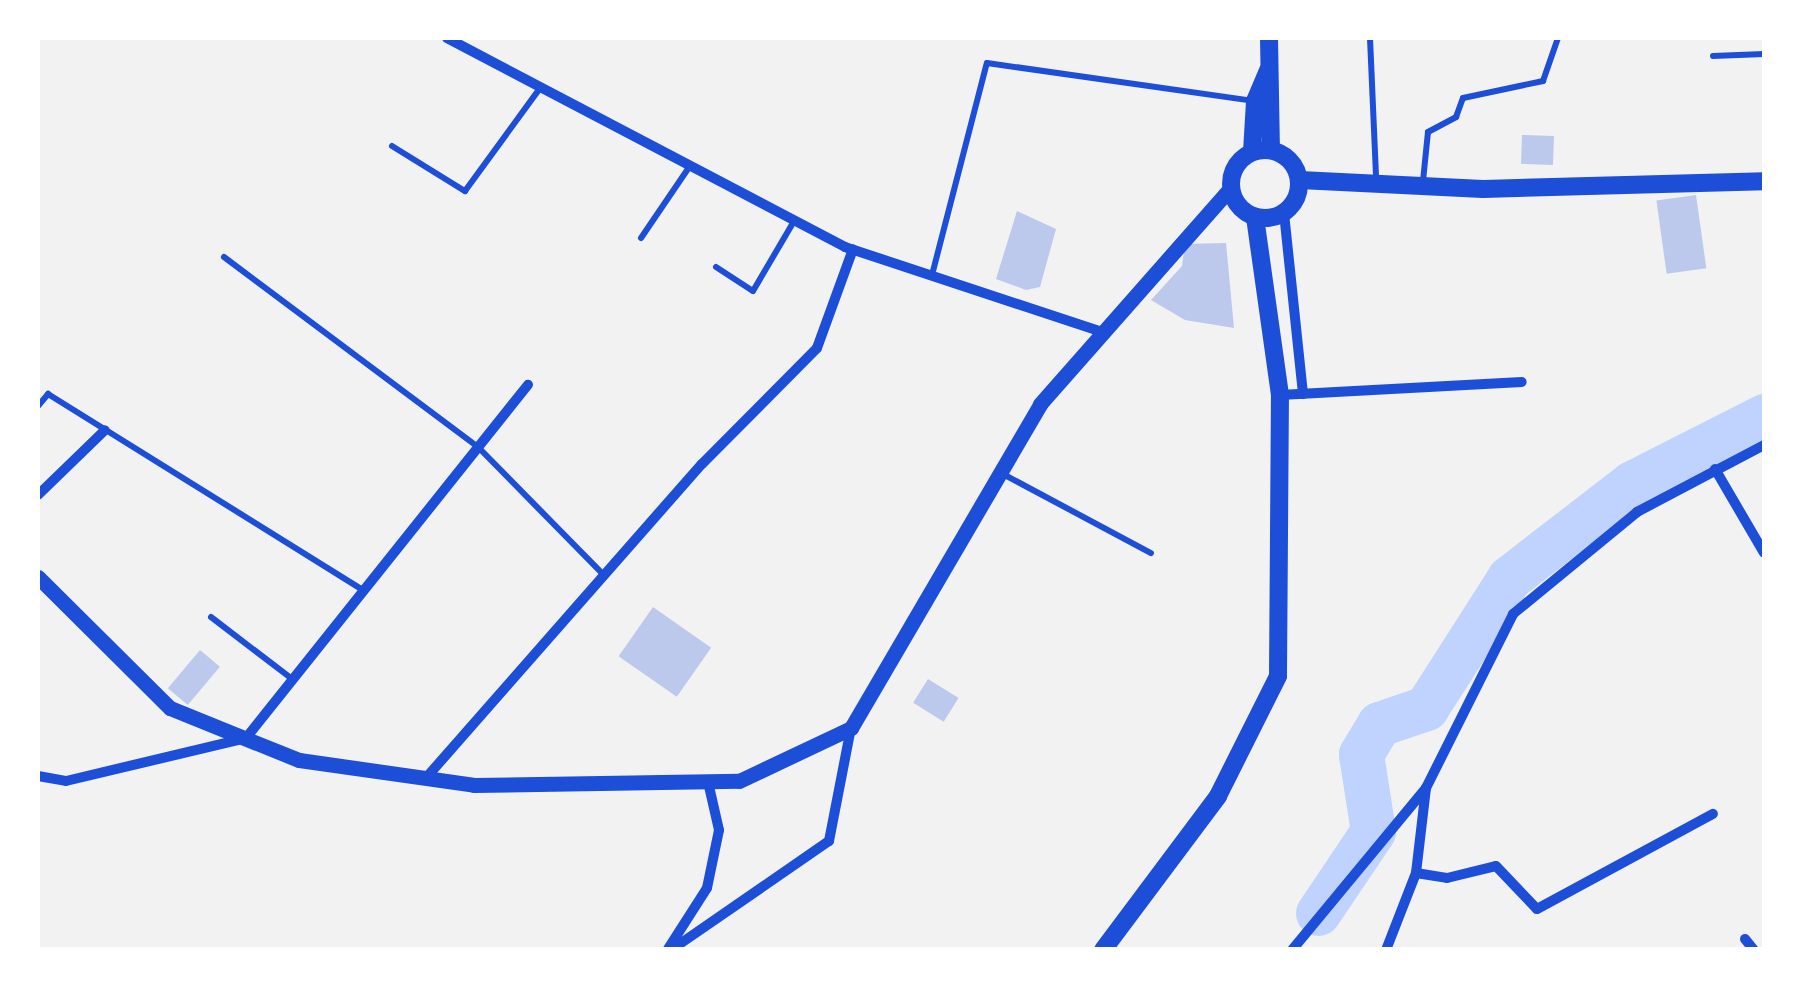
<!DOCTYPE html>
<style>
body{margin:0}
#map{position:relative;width:1802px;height:987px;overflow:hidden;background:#f2f2f2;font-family:Karla,sans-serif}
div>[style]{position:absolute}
.river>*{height:45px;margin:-22.5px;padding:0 22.5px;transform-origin:22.5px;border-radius:22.5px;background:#bfd3fe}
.building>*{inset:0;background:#bdc9ec;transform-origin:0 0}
.service>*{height:6px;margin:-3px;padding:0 3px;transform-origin:3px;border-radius:3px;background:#1d4ed8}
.minor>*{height:10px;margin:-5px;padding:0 5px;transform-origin:5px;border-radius:5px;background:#1d4ed8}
.tertiary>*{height:15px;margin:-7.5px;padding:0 7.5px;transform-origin:7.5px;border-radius:7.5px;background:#1d4ed8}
.secondary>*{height:18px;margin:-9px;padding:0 9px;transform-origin:9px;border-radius:9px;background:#1d4ed8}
.secondary>.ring{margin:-9px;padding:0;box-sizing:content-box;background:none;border:18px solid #1d4ed8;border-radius:50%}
span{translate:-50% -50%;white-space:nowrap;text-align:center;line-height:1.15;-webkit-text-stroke:9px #fff;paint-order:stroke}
.frame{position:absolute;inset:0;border:40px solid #fff;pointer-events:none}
</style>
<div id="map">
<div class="river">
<i style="left:1318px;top:913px;width:99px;rotate:-56.1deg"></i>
<i style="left:1373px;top:831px;width:78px;rotate:-98.9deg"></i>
<i style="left:1361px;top:754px;width:35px;rotate:-59deg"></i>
<i style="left:1379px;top:724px;width:50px;rotate:-18.8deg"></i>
<i style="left:1426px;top:708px;width:154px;rotate:-57.4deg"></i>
<i style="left:1509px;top:578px;width:155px;rotate:-37.7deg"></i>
<i style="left:1632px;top:483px;width:148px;rotate:-26.9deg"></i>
</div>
<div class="building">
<i style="left:1554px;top:136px;width:29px;height:32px;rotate:92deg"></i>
<i style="left:1696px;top:195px;width:74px;height:40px;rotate:82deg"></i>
<i style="clip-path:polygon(1017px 211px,1056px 229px,1040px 287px,1026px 290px,996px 279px)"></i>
<i style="clip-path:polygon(1226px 243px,1234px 328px,1185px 320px,1151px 300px,1182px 266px,1185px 244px)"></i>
<i style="left:653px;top:607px;width:71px;height:60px;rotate:35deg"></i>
<i style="left:200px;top:650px;width:26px;height:50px;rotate:40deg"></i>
<i style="left:928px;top:679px;width:36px;height:28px;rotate:32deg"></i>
</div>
<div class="service">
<i style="left:1370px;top:38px;width:140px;rotate:87.5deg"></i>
<i style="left:1713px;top:56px;width:51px;rotate:-2.2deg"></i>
<i style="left:392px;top:146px;width:86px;rotate:31.7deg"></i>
<i style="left:465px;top:191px;width:127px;rotate:-53.9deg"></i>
<i style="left:1423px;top:181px;width:49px;rotate:-84.2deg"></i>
<i style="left:1428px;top:132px;width:32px;rotate:-28deg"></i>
<i style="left:1456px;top:117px;width:20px;rotate:-70deg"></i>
<i style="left:1463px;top:98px;width:82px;rotate:-12deg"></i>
<i style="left:1543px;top:81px;width:46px;rotate:-70.8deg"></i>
<i style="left:641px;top:238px;width:87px;rotate:-55.8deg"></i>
<i style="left:224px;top:257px;width:317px;rotate:36.8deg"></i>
<i style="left:478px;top:447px;width:180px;rotate:45.5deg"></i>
<i style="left:716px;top:267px;width:44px;rotate:33deg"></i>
<i style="left:753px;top:291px;width:81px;rotate:-59.6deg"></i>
<i style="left:932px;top:275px;width:219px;rotate:-75.5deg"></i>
<i style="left:987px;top:63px;width:269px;rotate:8.1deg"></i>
<i style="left:38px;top:406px;width:16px;rotate:-50deg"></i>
<i style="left:48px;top:394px;width:372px;rotate:31.9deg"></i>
<i style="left:1001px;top:473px;width:170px;rotate:28.1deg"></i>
<i style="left:211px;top:617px;width:102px;rotate:37.4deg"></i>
</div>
<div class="minor">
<i style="left:447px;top:38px;width:450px;rotate:27.7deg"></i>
<i style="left:845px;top:247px;width:271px;rotate:18.3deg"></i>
<i style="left:1284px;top:213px;width:182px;rotate:84deg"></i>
<i style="left:1280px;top:395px;width:242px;rotate:-3.1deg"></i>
<i style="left:1715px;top:469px;width:97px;rotate:59.7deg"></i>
<i style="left:38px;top:495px;width:93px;rotate:-44.1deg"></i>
<i style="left:38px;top:776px;width:28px;rotate:10deg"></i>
<i style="left:66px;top:781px;width:185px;rotate:-13.4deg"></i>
<i style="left:246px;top:738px;width:452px;rotate:-51.4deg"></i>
<i style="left:425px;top:779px;width:419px;rotate:-48.7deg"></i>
<i style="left:702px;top:464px;width:163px;rotate:-45.2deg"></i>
<i style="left:817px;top:348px;width:105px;rotate:-70deg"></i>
<i style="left:1416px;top:873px;width:31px;rotate:9deg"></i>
<i style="left:1447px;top:878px;width:50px;rotate:-13.8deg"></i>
<i style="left:1496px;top:866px;width:59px;rotate:46.4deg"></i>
<i style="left:1537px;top:909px;width:200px;rotate:-28.4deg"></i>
<i style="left:1745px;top:939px;width:14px;rotate:51deg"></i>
<i style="left:668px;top:949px;width:72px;rotate:-57.4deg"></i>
<i style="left:707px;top:888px;width:59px;rotate:-78.3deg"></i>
<i style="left:719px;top:830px;width:49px;rotate:-102.9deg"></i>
<i style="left:671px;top:950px;width:192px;rotate:-34.6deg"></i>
<i style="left:829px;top:841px;width:115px;rotate:-79deg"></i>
<i style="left:1292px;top:950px;width:210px;rotate:-50.4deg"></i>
<i style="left:1426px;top:788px;width:195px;rotate:-63.4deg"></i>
<i style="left:1513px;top:614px;width:161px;rotate:-39.4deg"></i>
<i style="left:1637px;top:512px;width:144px;rotate:-27.8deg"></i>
<i style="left:1386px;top:950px;width:83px;rotate:-68.7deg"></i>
<i style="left:1416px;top:873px;width:86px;rotate:-83.3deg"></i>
</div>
<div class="tertiary">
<i style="left:38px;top:577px;width:186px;rotate:44.8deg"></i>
<i style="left:170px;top:708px;width:139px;rotate:22deg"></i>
<i style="left:299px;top:760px;width:177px;rotate:8.1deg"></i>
<i style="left:474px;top:785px;width:265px;rotate:-0.9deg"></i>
<i style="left:739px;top:781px;width:124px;rotate:-25.3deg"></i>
<i style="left:851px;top:728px;width:375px;rotate:-59.7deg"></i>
<i style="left:1040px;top:404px;width:289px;rotate:-48.6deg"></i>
</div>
<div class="secondary">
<i style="left:1269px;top:38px;width:112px;rotate:89deg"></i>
<i class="ring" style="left:1231px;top:150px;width:50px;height:50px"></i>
<i style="left:1252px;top:152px;width:51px;rotate:-86.6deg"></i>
<i style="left:1255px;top:101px;width:34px;rotate:-67deg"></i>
<i style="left:1300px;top:180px;width:183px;rotate:2.8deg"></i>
<i style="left:1483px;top:189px;width:281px;rotate:-1.6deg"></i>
<i style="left:1103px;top:950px;width:192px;rotate:-53.2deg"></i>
<i style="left:1218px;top:796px;width:134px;rotate:-63.4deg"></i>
<i style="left:1278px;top:676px;width:281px;rotate:-89.6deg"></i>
<i style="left:1280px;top:395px;width:180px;rotate:-98deg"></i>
</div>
<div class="frame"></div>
</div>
